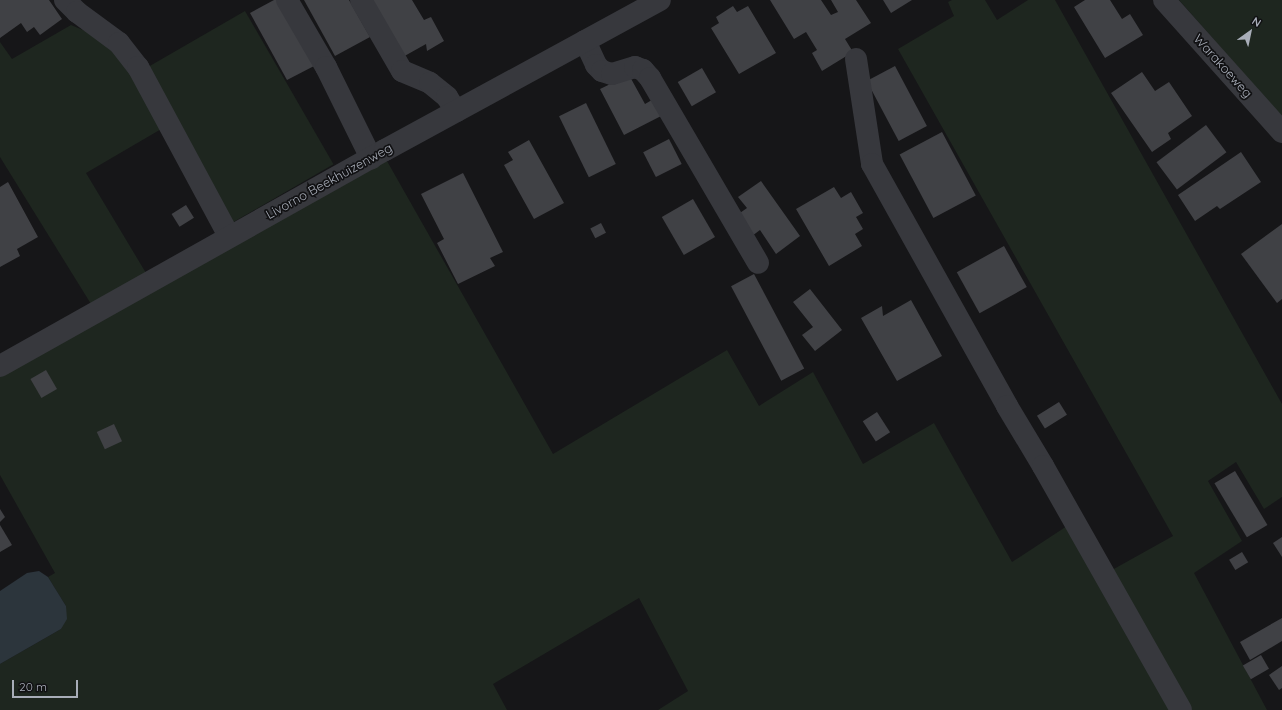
<!DOCTYPE html>
<style>
body{margin:0}
#map{position:relative;width:1282px;height:710px;overflow:hidden;background:#161618;font-family:Quicksand,sans-serif}
div>[style]{position:absolute}
.green>*{inset:0;background:#1e261f;transform-origin:0 0}
.water>*{inset:0;background:#2c353c}
.building>*{inset:0;background:#404145;transform-origin:0 0}
.minor>*{height:22px;margin:-11px;padding:0 11px;transform-origin:11px;border-radius:11px;background:#37383d}
span{translate:-50% -50%;white-space:nowrap;text-align:center;line-height:1.15;-webkit-text-stroke:3.5px #111113;paint-order:stroke}
.street-label{font-size:13px;color:#a8adb8}
.north{position:absolute;left:1230px;top:12px;width:40px;height:40px;-webkit-text-stroke:3px #111113;paint-order:stroke;rotate:33deg;font-size:11px;font-weight:700;line-height:16px;text-align:center;color:#a8adb8}
.north::after{content:'';display:block;margin:auto;width:14px;height:18px;background:#a8adb8;clip-path:polygon(50% 0,100% 100%,50% 72%,0 100%)}
.scale{position:absolute;left:12px;top:680px;width:66px;height:18px;box-sizing:border-box;border:2px solid #a8adb8;border-top:0;padding-left:5px;font-size:12px;line-height:14px;white-space:nowrap;color:#a8adb8;-webkit-text-stroke:3px #111113;paint-order:stroke}
</style>
<div id="map">
<div class="green">
<i style="clip-path:polygon(952px 0,985px 0,997px 20px,1028px 0,1055px 0,1282px 404px,1282px 497px,1264px 509px,1236px 462px,1208px 481px,1242px 541px,1194px 573px,1267px 710px,1189px 710px,1112px 570px,1173px 536px,898px 49px,954px 16px,948px 2px)"></i>
<i style="clip-path:polygon(1179px 0,1282px 0,1282px 117px)"></i>
<i style="left:245px;top:11px;width:177px;height:117px;rotate:60deg"></i>
<i style="clip-path:polygon(71px 25px,102px 38px,124px 60px,163px 128px,86px 173px,146px 273px,91px 304px,0 157px,0 42px,12px 59px)"></i>
<i style="clip-path:polygon(387px 161px,553px 454px,727px 350px,759px 406px,813px 372px,863px 464px,934px 423px,1012px 562px,1067px 526px,1173px 710px,658px 710px,688px 691px,639px 598px,493px 684px,507px 710px,0 710px,0 664px,61px 629px,66px 606px,48px 577px,55px 573px,0 475px,0 376px)"></i>
</div>
<div class="water">
<i style="clip-path:polygon(39px 571px,48px 577px,66px 606px,67px 619px,61px 629px,0 664px,0 591px,27px 573px)"></i>
</div>
<div class="building">
<i style="clip-path:polygon(0 0,49px 0,62px 19px,40px 35px,34px 27px,27px 32px,21px 23px,0 38px)"></i>
<i style="clip-path:polygon(274px 0,280px 0,316px 65px,287px 80px,250px 13px)"></i>
<i style="clip-path:polygon(304px 0,349px 0,370px 37px,335px 56px)"></i>
<i style="clip-path:polygon(367px 0,412px 0,424px 20px,431px 17px,444px 41px,427px 51px,426px 44px,401px 58px)"></i>
<i style="clip-path:polygon(770px 0,821px 0,831px 15px,838px 12px,831px 0,856px 0,871px 23px,845px 39px,853px 52px,822px 71px,812px 53px,817px 50px,806px 32px,794px 39px)"></i>
<i style="clip-path:polygon(883px 0,912px 0,891px 13px)"></i>
<i style="clip-path:polygon(1085px 0,1110px 0,1122px 19px,1130px 14px,1143px 35px,1105px 58px,1074px 7px)"></i>
<i style="clip-path:polygon(733px 6px,737px 12px,748px 6px,776px 53px,739px 74px,711px 28px,719px 23px,716px 17px)"></i>
<i style="left:895px;top:66px;width:68px;height:32px;rotate:62deg"></i>
<i style="left:702px;top:68px;width:28px;height:28px;rotate:60deg"></i>
<i style="clip-path:polygon(1142px 72px,1155px 91px,1169px 82px,1192px 116px,1168px 133px,1171px 139px,1152px 152px,1111px 93px)"></i>
<i style="clip-path:polygon(629px 75px,645px 104px,657px 97px,665px 114px,624px 135px,600px 89px)"></i>
<i style="left:586px;top:103px;width:68px;height:30px;rotate:64deg"></i>
<i style="left:1206px;top:125px;width:34px;height:62px;rotate:53deg"></i>
<i style="left:942px;top:132px;width:72px;height:48px;rotate:62deg"></i>
<i style="left:669px;top:139px;width:28px;height:29px;rotate:63deg"></i>
<i style="clip-path:polygon(529px 140px,564px 203px,534px 219px,504px 165px,513px 160px,508px 152px)"></i>
<i style="clip-path:polygon(1241px 152px,1261px 182px,1220px 209px,1217px 206px,1195px 221px,1178px 195px)"></i>
<i style="clip-path:polygon(463px 173px,503px 252px,490px 258px,495px 266px,458px 284px,437px 243px,444px 239px,421px 194px)"></i>
<i style="clip-path:polygon(761px 181px,800px 236px,776px 254px,760px 230px,752px 236px,737px 215px,747px 208px,738px 197px)"></i>
<i style="clip-path:polygon(8px 182px,38px 237px,17px 249px,20px 256px,0 267px,0 187px)"></i>
<i style="clip-path:polygon(834px 187px,841px 198px,851px 192px,863px 213px,856px 217px,863px 229px,855px 234px,862px 246px,829px 266px,796px 209px)"></i>
<i style="left:693px;top:199px;width:44px;height:36px;rotate:60deg"></i>
<i style="left:186px;top:205px;width:15px;height:17px;rotate:58deg"></i>
<i style="left:601px;top:223px;width:11px;height:12px;rotate:63deg"></i>
<i style="clip-path:polygon(1282px 224px,1282px 299px,1277px 303px,1241px 254px)"></i>
<i style="left:1004px;top:246px;width:47px;height:54px;rotate:61deg"></i>
<i style="left:754px;top:274px;width:107px;height:26px;rotate:62deg"></i>
<i style="clip-path:polygon(810px 289px,842px 330px,815px 351px,802px 335px,813px 327px,793px 302px)"></i>
<i style="clip-path:polygon(911px 300px,942px 356px,897px 381px,861px 318px,882px 306px,883px 316px)"></i>
<i style="left:46px;top:370px;width:22px;height:18px;rotate:60deg"></i>
<i style="left:1059px;top:402px;width:15px;height:26px;rotate:58deg"></i>
<i style="left:877px;top:412px;width:24px;height:17px;rotate:57deg"></i>
<i style="left:114px;top:424px;width:19px;height:19px;rotate:65deg"></i>
<i style="left:1235px;top:471px;width:63px;height:24px;rotate:59deg"></i>
<i style="clip-path:polygon(0 509px,5px 517px,0 522px)"></i>
<i style="clip-path:polygon(0 525px,12px 545px,0 552px)"></i>
<i style="clip-path:polygon(1282px 537px,1282px 557px,1273px 543px)"></i>
<i style="left:1242px;top:552px;width:12px;height:15px;rotate:59deg"></i>
<i style="clip-path:polygon(1282px 618px,1282px 641px,1250px 660px,1240px 642px)"></i>
<i style="left:1261px;top:655px;width:16px;height:21px;rotate:60deg"></i>
<i style="clip-path:polygon(1282px 666px,1282px 688px,1279px 690px,1269px 675px)"></i>
</div>
<div class="minor">
<i style="left:65px;top:0;width:17px;rotate:45deg"></i>
<i style="left:77px;top:12px;width:52px;rotate:36.4deg"></i>
<i style="left:119px;top:43px;width:31px;rotate:52deg"></i>
<i style="left:138px;top:67px;width:192px;rotate:61.7deg"></i>
<i style="left:287px;top:0;width:78px;rotate:59.8deg"></i>
<i style="left:326px;top:67px;width:102px;rotate:63.7deg"></i>
<i style="left:361px;top:0;width:82px;rotate:60deg"></i>
<i style="left:402px;top:71px;width:30px;rotate:23deg"></i>
<i style="left:430px;top:83px;width:22px;rotate:39deg"></i>
<i style="left:447px;top:97px;width:17px;rotate:57deg"></i>
<i style="left:1164px;top:0;width:177px;rotate:48.2deg"></i>
<i style="left:585px;top:41px;width:26px;rotate:65deg"></i>
<i style="left:596px;top:65px;width:8px;rotate:45deg"></i>
<i style="left:602px;top:71px;width:10px;rotate:17deg"></i>
<i style="left:612px;top:74px;width:24px;rotate:-17deg"></i>
<i style="left:635px;top:67px;width:9px;rotate:21deg"></i>
<i style="left:643px;top:70px;width:11px;rotate:49deg"></i>
<i style="left:650px;top:78px;width:214px;rotate:59.7deg"></i>
<i style="left:856px;top:59px;width:106px;rotate:81.3deg"></i>
<i style="left:872px;top:164px;width:277px;rotate:60.8deg"></i>
<i style="left:1007px;top:406px;width:70px;rotate:59deg"></i>
<i style="left:1043px;top:466px;width:280px;rotate:60.5deg"></i>
<i style="left:0;top:366px;width:441px;rotate:-29.3deg"></i>
<i style="left:385px;top:150px;width:313px;rotate:-28.6deg"></i>
</div>
<div class="street-label">
<span style="left:1223px;top:66px;rotate:48deg">Warakoeweg</span>
<span style="left:329px;top:181px;rotate:-29deg">Livorno Beekhuizenweg</span>
</div>
<div class="north">N</div>
<div class="scale">20 m</div>
</div>
